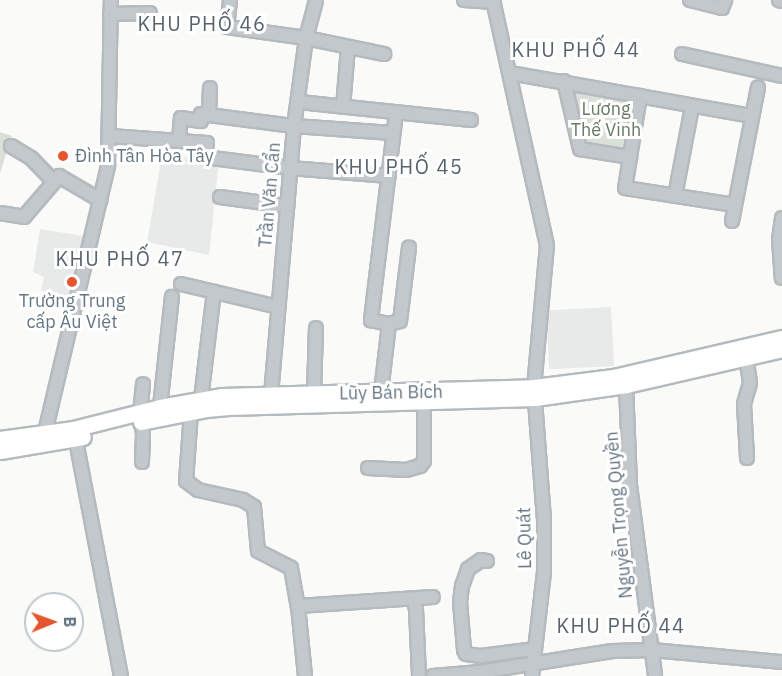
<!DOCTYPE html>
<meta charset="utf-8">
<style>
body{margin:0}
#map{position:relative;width:782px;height:676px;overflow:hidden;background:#fafaf8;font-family:"IBM Plex Sans",sans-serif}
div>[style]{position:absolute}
.built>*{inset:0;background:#e8e9e9;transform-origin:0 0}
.green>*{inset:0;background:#dadfd7}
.roads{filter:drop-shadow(2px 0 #b5babe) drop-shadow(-2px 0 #b5babe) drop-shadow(0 2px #b5babe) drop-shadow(0 -2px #b5babe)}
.minor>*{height:12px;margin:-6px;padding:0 6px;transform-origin:6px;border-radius:6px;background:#c3c8cc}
.major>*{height:15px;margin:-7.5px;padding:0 7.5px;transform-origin:7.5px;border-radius:7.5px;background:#fff}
.dots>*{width:16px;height:16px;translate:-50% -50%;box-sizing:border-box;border:3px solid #fff;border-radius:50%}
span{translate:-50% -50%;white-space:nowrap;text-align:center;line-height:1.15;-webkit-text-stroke:6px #fff;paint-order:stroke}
.park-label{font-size:18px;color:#687a64}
.poi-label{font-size:18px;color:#657683}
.left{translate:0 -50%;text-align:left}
.street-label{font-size:18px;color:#657683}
.neighbourhood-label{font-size:20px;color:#57646e;letter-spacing:1.5px}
.north{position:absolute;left:24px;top:592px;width:60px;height:60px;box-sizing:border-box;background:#fff;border:2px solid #c1c8cd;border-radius:50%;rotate:89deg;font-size:16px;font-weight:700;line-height:24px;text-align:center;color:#657683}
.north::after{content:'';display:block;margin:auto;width:21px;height:27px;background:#e4572e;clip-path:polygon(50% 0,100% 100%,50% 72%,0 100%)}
</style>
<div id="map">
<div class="built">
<i style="clip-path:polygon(162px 155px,219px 160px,209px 255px,147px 242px)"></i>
<i style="clip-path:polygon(40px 229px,90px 237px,78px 298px,41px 291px,44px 277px,33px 272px)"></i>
<i style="left:611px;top:307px;width:59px;height:65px;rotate:87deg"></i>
</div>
<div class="green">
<i style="clip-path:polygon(568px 84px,638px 94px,630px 154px,584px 148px)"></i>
<i style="clip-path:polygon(0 132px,12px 136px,0 173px)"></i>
</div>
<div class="roads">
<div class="minor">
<i style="left:230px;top:0;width:27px;rotate:96deg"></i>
<i style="left:227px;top:27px;width:80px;rotate:7.9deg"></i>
<i style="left:306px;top:38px;width:80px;rotate:11.6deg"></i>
<i style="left:464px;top:0;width:30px;rotate:4deg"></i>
<i style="left:493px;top:0;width:251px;rotate:77.6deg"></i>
<i style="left:547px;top:245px;width:143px;rotate:95.2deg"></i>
<i style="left:534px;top:387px;width:132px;rotate:85.7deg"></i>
<i style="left:544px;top:519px;width:53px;rotate:90deg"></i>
<i style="left:544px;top:572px;width:105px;rotate:96.6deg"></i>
<i style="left:690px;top:0;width:33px;rotate:14deg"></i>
<i style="left:722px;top:8px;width:9px;rotate:-69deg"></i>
<i style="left:779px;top:0;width:3px;rotate:18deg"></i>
<i style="left:110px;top:14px;width:40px;rotate:-1.4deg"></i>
<i style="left:682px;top:54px;width:102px;rotate:12.4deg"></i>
<i style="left:510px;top:73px;width:246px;rotate:10.1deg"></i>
<i style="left:564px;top:81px;width:70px;rotate:76.8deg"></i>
<i style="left:580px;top:149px;width:51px;rotate:9.1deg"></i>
<i style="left:630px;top:157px;width:31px;rotate:99deg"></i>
<i style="left:625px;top:188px;width:111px;rotate:8.8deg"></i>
<i style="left:299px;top:102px;width:173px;rotate:6deg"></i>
<i style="left:343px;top:107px;width:59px;rotate:-85.2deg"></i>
<i style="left:396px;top:113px;width:209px;rotate:96.9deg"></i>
<i style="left:371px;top:320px;width:18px;rotate:13deg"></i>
<i style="left:389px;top:324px;width:11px;rotate:-15deg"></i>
<i style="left:400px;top:321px;width:74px;rotate:-83deg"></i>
<i style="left:209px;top:115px;width:27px;rotate:-88deg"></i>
<i style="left:110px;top:136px;width:97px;rotate:4.1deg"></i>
<i style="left:207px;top:143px;width:14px;rotate:102deg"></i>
<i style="left:204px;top:157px;width:87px;rotate:7.3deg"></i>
<i style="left:290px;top:168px;width:99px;rotate:4.6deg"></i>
<i style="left:179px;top:140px;width:22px;rotate:-85deg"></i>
<i style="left:181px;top:118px;width:20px;rotate:9deg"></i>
<i style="left:201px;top:121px;width:7px;rotate:-90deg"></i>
<i style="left:201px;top:114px;width:94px;rotate:7.4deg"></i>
<i style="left:294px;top:126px;width:98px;rotate:4.1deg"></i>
<i style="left:11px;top:146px;width:23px;rotate:31deg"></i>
<i style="left:31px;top:158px;width:33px;rotate:46deg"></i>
<i style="left:54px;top:182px;width:8px;rotate:-50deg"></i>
<i style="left:59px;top:176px;width:48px;rotate:30.3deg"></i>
<i style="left:630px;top:157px;width:62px;rotate:-80.7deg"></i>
<i style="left:675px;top:196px;width:91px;rotate:-79.2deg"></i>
<i style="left:220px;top:197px;width:68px;rotate:7.7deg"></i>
<i style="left:0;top:213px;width:24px;rotate:9deg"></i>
<i style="left:24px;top:217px;width:46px;rotate:-49.4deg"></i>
<i style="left:782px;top:218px;width:21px;rotate:98deg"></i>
<i style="left:779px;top:239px;width:39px;rotate:86deg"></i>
<i style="left:732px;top:221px;width:136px;rotate:-79deg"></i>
<i style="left:181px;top:284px;width:100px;rotate:13.3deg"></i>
<i style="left:746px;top:357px;width:26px;rotate:81deg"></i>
<i style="left:750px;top:383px;width:22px;rotate:106deg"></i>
<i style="left:744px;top:404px;width:54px;rotate:86.8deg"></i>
<i style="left:626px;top:385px;width:100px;rotate:87.7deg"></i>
<i style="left:630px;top:485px;width:193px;rotate:82.5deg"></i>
<i style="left:381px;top:392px;width:68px;rotate:-83.3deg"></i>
<i style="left:314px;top:394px;width:66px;rotate:-88.3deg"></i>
<i style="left:271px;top:395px;width:270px;rotate:-85.1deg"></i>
<i style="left:294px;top:126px;width:89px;rotate:-82.2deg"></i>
<i style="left:306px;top:38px;width:39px;rotate:-75deg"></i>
<i style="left:201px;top:399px;width:108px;rotate:-83.1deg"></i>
<i style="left:160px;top:407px;width:111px;rotate:-83.8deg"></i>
<i style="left:191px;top:412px;width:69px;rotate:94.1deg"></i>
<i style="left:186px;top:481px;width:15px;rotate:37deg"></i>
<i style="left:198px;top:490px;width:46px;rotate:12.5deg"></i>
<i style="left:243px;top:500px;width:13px;rotate:32deg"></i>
<i style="left:254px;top:507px;width:44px;rotate:84.8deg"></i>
<i style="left:258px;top:551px;width:37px;rotate:27deg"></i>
<i style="left:291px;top:568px;width:39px;rotate:80deg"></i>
<i style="left:298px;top:606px;width:70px;rotate:84.3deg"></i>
<i style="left:74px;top:430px;width:250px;rotate:79.2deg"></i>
<i style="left:43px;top:441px;width:284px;rotate:-76.7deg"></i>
<i style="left:108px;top:165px;width:165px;rotate:-89deg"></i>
<i style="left:142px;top:462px;width:29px;rotate:-88deg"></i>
<i style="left:143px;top:433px;width:20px;rotate:-99deg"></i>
<i style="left:140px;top:413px;width:29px;rotate:-84deg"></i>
<i style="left:368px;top:468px;width:38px;rotate:3deg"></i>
<i style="left:406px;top:470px;width:15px;rotate:-16deg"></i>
<i style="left:420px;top:466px;width:6px;rotate:-51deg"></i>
<i style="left:424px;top:461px;width:58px;rotate:-90deg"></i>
<i style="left:487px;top:561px;width:6px;rotate:-171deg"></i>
<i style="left:481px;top:560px;width:16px;rotate:145deg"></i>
<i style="left:468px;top:569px;width:18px;rotate:109deg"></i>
<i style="left:462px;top:586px;width:16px;rotate:97deg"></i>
<i style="left:460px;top:602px;width:48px;rotate:85.2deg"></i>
<i style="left:464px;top:650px;width:4px;rotate:63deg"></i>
<i style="left:466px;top:654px;width:15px;rotate:8deg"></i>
<i style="left:481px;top:656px;width:53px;rotate:-7.5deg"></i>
<i style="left:413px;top:599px;width:10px;rotate:73deg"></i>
<i style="left:416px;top:609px;width:67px;rotate:87.4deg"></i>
<i style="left:298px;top:606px;width:135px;rotate:-3.8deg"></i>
<i style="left:433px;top:676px;width:47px;rotate:-4.9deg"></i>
<i style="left:480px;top:672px;width:134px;rotate:-9deg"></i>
<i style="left:612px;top:651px;width:40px;rotate:-1.4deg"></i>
<i style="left:652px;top:650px;width:131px;rotate:5.3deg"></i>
</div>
<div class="major">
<i style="left:141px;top:422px;width:66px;rotate:-11.3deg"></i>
<i style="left:206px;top:409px;width:23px;rotate:-5deg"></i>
<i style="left:229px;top:407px;width:306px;rotate:-1.7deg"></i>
<i style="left:535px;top:398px;width:92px;rotate:-8.1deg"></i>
<i style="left:626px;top:385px;width:160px;rotate:-13deg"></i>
<i style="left:0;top:439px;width:74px;rotate:-7.8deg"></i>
<i style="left:73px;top:429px;width:90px;rotate:-14.2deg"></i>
<i style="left:160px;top:407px;width:62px;rotate:-10.2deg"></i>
<i style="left:221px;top:396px;width:313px;rotate:-1.6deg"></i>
<i style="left:534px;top:387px;width:80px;rotate:-7.2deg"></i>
<i style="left:613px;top:377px;width:173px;rotate:-13deg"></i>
<i style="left:0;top:451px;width:84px;rotate:-9.6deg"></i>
</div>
</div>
<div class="dots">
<i style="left:63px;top:156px;background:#e4572e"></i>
<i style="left:72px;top:282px;background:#e4572e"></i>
</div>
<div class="park-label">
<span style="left:606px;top:120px">Lương<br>Thế Vinh</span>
</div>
<div class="poi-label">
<span class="left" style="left:75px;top:156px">Đình Tân Hòa Tây</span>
<span style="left:72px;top:312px">Trường Trung<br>cấp Âu Việt</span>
</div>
<div class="street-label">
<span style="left:270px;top:195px;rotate:-85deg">Trần Văn Cẩn</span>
<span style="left:391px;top:393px;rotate:-1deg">Lũy Bán Bích</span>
<span style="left:619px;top:515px;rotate:-95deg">Nguyễn Trọng Quyền</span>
<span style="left:525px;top:538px;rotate:-91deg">Lê Quát</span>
</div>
<div class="neighbourhood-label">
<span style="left:202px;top:23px">KHU PHỐ 46</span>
<span style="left:576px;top:49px">KHU PHỐ 44</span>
<span style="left:399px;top:166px">KHU PHỐ 45</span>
<span style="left:120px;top:258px">KHU PHỐ 47</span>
<span style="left:621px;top:625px">KHU PHỐ 44</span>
</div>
<div class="north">B</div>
</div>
